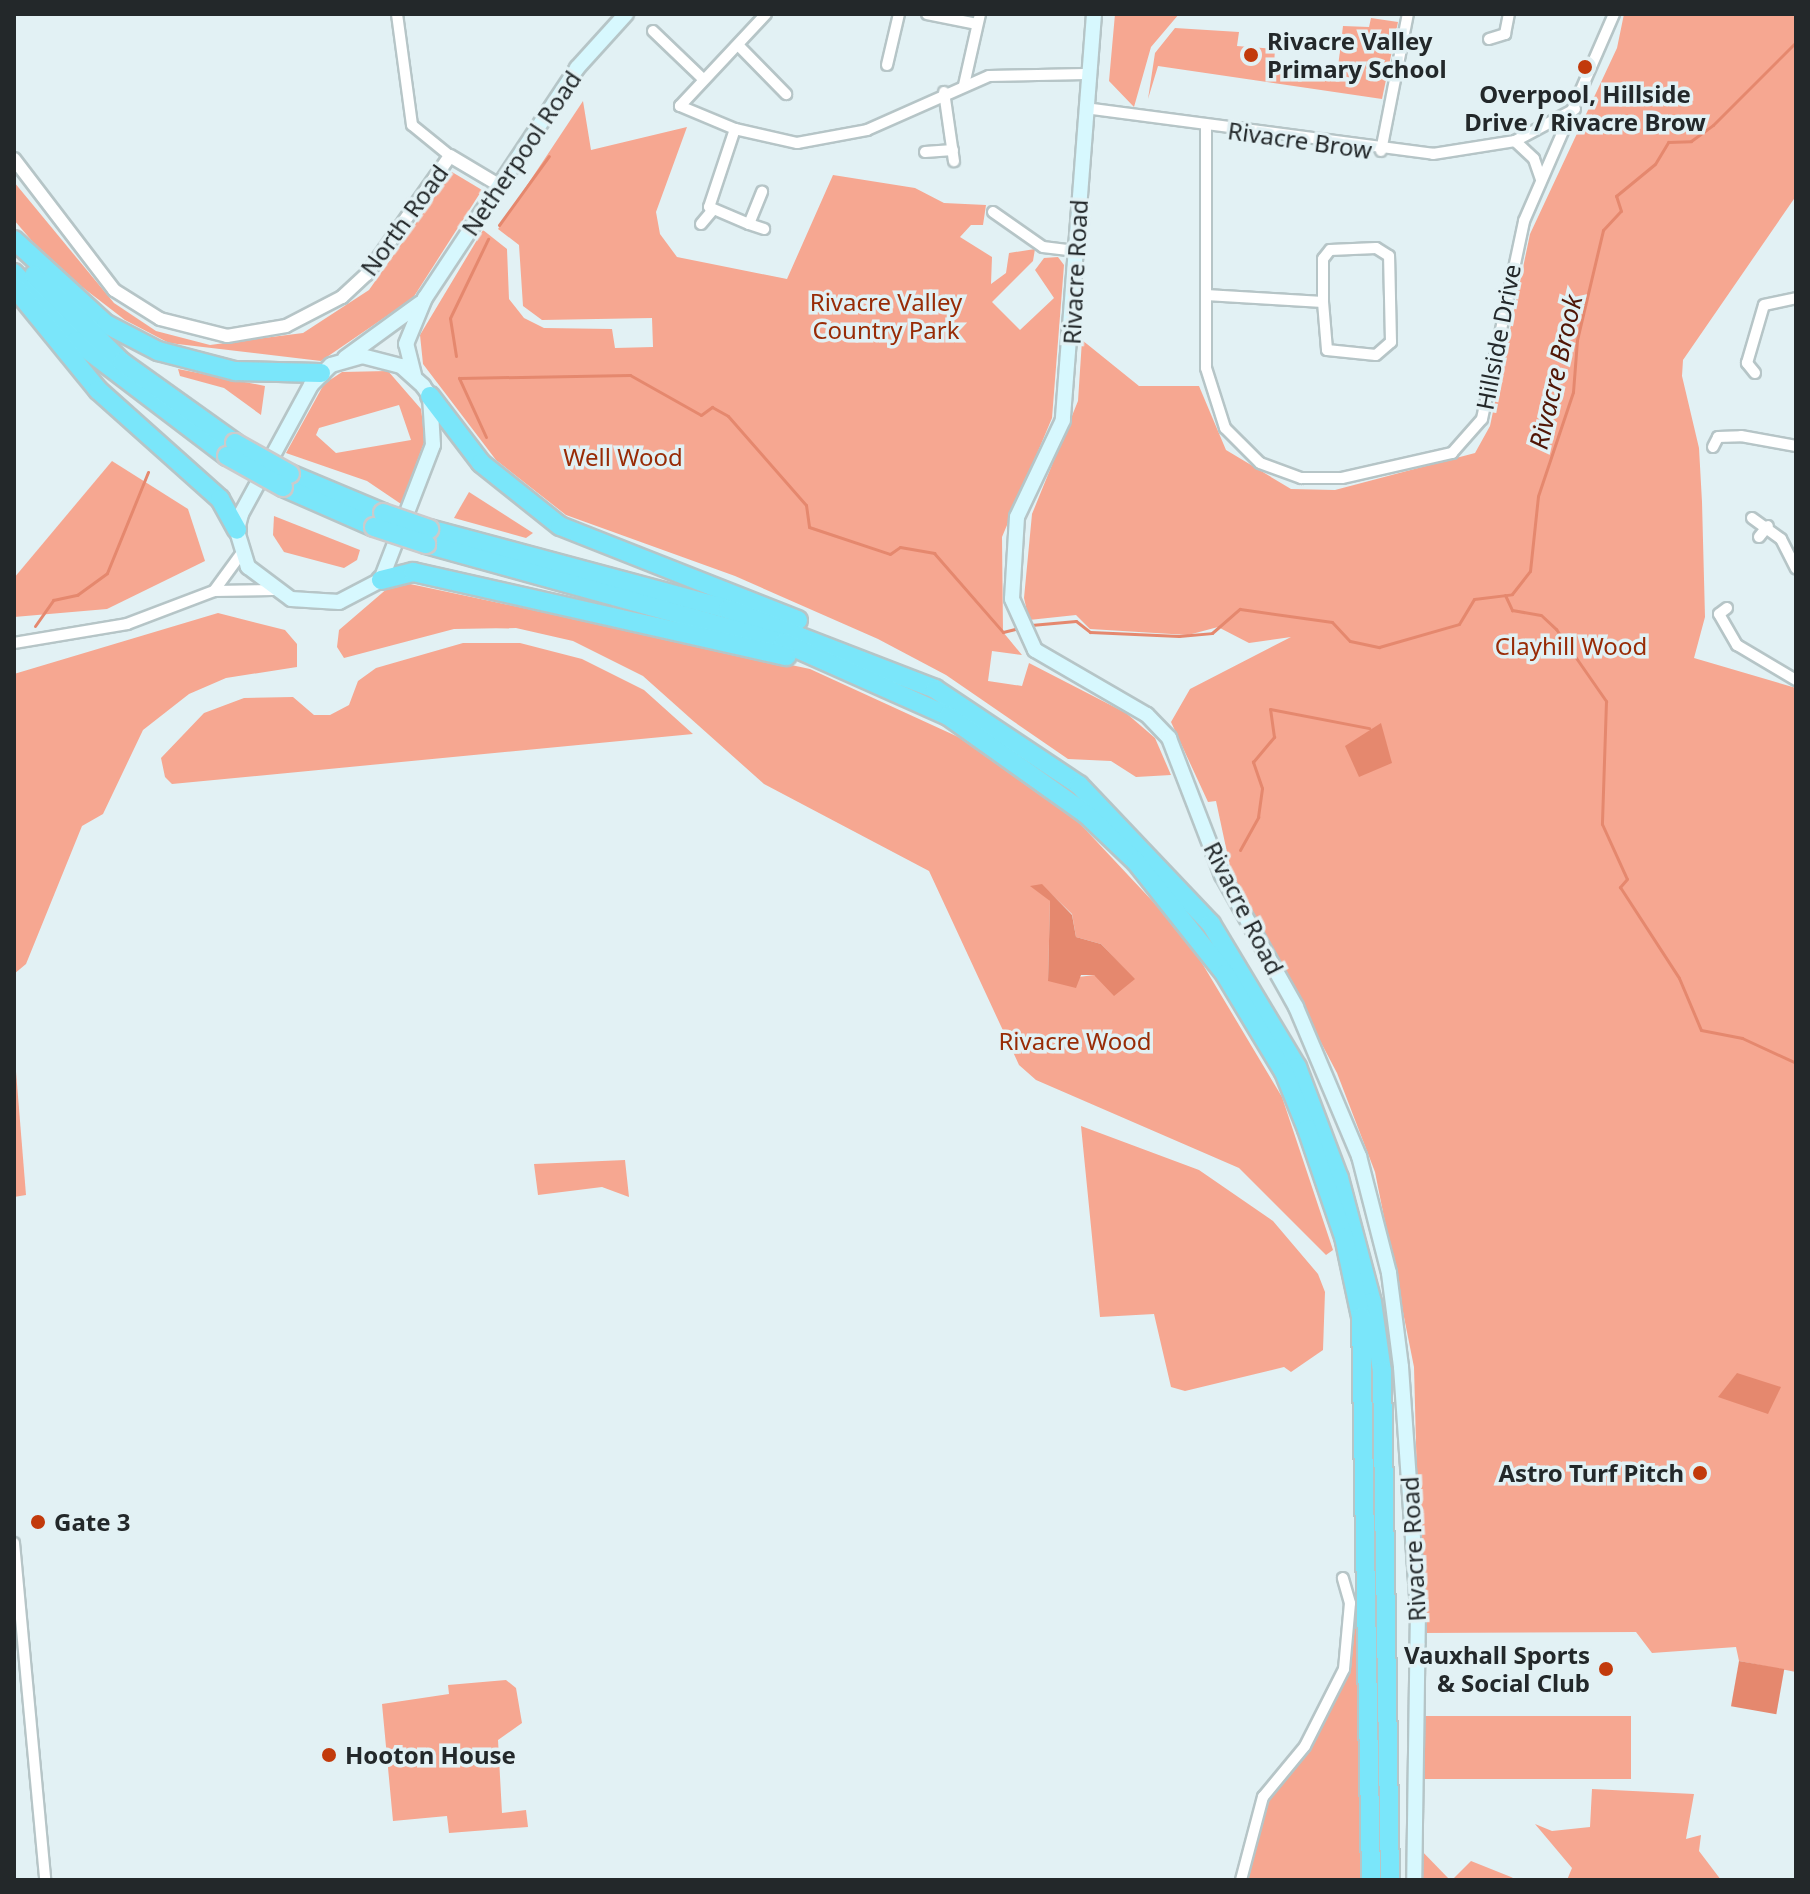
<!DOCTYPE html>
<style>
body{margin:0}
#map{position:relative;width:1810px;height:1894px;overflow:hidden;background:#e2f1f4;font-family:"Noto Sans",sans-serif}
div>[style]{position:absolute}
.green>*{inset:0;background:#f6a791;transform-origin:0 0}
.water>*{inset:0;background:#e5886e;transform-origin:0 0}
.stream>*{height:3px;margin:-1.5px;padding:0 1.5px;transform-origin:1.5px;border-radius:1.5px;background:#e5886e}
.roads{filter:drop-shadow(2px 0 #b6c5c7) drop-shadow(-2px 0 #b6c5c7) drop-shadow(0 2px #b6c5c7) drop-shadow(0 -2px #b6c5c7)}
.minor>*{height:10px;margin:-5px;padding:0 5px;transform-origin:5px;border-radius:5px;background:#fff}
.tertiary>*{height:12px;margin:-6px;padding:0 6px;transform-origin:6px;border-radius:6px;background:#fff}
.secondary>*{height:14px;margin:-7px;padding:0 7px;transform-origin:7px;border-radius:7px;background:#d7f8fe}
.motorway>*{height:18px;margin:-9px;padding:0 9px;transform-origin:9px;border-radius:9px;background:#7ae6fa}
.bridges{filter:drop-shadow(2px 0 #cacbcc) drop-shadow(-2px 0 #cacbcc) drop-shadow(0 2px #cacbcc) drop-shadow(0 -2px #cacbcc)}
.motorway-bridge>*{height:18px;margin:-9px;padding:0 9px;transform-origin:9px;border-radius:9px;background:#7ae6fa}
.dots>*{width:22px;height:22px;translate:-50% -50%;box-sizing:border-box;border:4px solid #e2f1f4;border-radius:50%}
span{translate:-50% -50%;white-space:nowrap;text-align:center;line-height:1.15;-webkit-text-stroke:7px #e2f1f4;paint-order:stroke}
.poi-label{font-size:24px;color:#23282a;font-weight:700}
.left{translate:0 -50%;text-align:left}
.right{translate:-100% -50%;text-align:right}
.street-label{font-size:24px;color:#23282a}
.park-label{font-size:24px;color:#982b06}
.water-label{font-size:26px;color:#501606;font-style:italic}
.frame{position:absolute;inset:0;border:16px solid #23282a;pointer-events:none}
</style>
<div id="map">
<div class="green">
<i style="clip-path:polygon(1115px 14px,1179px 14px,1151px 47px,1134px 107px,1109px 81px)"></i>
<i style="clip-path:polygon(1624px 14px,1796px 14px,1796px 196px,1683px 360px,1682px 376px,1699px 448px,1702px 502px,1705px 617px,1694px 658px,1796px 688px,1796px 1672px,1739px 1661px,1736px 1647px,1652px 1653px,1636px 1632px,1421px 1633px,1414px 1367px,1375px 1172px,1337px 1073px,1231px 871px,1216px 801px,1208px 802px,1171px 722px,1190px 689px,1291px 637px,1249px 643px,1218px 627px,1188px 635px,1090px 629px,1076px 615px,1029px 620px,1024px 598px,1032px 514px,1078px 401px,1082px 340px,1139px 386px,1199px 386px,1226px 450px,1291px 489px,1335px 490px,1475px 453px,1490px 426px,1530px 234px,1617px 48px)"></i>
<i style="clip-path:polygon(1371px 18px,1398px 22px,1382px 99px,1158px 66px,1148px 99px,1155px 53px,1175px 28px,1239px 32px,1237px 46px,1275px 49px,1274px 65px,1337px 75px,1343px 26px,1369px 27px)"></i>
<i style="clip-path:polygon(583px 101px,591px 150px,687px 127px,656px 212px,660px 234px,677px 257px,787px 279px,833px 175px,915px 188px,944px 203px,986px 205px,983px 225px,971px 225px,960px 237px,992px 257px,991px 284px,1006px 273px,1009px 253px,1035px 249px,1033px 261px,992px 302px,1020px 330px,1054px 298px,1035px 270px,1044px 258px,1058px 257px,1064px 265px,1052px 418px,1002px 537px,1003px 632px,1022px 655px,992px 651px,988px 681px,1022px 686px,1029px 663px,1126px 713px,1155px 738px,1171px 775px,1136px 777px,1111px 761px,1068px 759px,946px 675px,878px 639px,735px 576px,566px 515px,496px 460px,423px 364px,420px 335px,483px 230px,507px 249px,509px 299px,524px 318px,544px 328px,612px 329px,615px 348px,653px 347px,652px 318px,542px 320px,523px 306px,519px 245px,498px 229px)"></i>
<i style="clip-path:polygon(452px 172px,482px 190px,413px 298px,321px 361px,169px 343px,125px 320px,51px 263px,14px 220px,14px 182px,114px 303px,156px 331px,210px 345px,303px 333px,369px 290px)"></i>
<i style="clip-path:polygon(178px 369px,265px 386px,261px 415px,224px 388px,180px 376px)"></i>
<i style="clip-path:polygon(evenodd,388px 371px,421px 409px,425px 440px,401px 504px,367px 481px,286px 453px,324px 384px,342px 372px,388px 371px,399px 405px,411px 440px,336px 453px,316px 435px,319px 428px,399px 405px)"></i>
<i style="clip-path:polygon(112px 461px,188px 509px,205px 561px,107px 609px,14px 617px,14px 578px)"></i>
<i style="clip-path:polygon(469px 492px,533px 533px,526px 538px,454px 518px)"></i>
<i style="clip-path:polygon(274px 516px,360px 550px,357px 560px,344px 568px,284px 552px,273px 535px)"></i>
<i style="clip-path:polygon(evenodd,396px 581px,810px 669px,991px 752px,1069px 812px,1187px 938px,1282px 1097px,1333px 1250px,1326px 1255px,1239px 1168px,1036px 1080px,1019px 1065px,929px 871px,764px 784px,643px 676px,573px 641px,516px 628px,454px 629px,344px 658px,337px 647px,339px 630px,396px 581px,1041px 884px,1072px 914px,1076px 937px,1101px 944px,1134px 979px,1118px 988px,1094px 975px,1048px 981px,1050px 901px,1041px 884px)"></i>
<i style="clip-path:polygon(218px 613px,285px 630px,297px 644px,297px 667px,226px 678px,189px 694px,143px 730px,103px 814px,82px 826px,26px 964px,14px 974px,14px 674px)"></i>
<i style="clip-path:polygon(463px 643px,520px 643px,582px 659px,644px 690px,693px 734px,172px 784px,165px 777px,161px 758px,204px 713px,244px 698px,293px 697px,314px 715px,330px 715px,349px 705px,358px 681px,376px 668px)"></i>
<i style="clip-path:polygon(14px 1047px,26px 1195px,14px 1197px)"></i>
<i style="clip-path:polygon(1081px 1126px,1199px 1170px,1273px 1221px,1318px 1274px,1325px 1292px,1323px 1350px,1291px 1372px,1284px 1367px,1185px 1391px,1171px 1387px,1154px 1314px,1100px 1317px)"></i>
<i style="clip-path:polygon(625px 1160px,629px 1197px,602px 1187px,538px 1195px,534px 1164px)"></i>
<i style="clip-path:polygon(1359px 1602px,1361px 1880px,1243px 1880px,1263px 1797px,1305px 1746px,1344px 1669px,1350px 1603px)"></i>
<i style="clip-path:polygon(506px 1680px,516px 1688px,522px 1723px,498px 1740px,502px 1813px,526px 1810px,528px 1827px,449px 1833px,447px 1816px,393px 1821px,382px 1704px,449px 1694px,448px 1685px)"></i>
<i style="left:1631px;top:1716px;width:63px;height:213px;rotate:90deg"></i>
<i style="clip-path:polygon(1592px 1789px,1694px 1794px,1686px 1839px,1701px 1835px,1699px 1851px,1721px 1880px,1567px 1880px,1572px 1868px,1535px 1824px,1552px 1831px,1590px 1827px)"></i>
<i style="clip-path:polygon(1417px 1846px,1450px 1880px,1419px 1880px)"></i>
<i style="clip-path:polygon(1471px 1861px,1511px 1877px,1517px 1880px,1452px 1880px)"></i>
</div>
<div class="water">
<i style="clip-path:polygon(1381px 723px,1392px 763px,1359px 777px,1345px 746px)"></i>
<i style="clip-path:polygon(1042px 884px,1072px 915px,1076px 937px,1101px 944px,1135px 979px,1114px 996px,1094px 975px,1081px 975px,1076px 988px,1048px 981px,1050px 901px,1030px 886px)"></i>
<i style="clip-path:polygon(1737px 1373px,1781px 1387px,1768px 1414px,1718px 1397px)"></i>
<i style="left:1739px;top:1661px;width:46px;height:46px;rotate:10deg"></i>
</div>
<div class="stream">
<i style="left:499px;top:225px;width:85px;rotate:-54.1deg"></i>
<i style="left:456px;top:356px;width:38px;rotate:-99deg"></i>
<i style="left:450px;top:318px;width:88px;rotate:-64.3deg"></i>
<i style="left:486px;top:437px;width:65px;rotate:-114.6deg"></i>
<i style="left:459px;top:378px;width:171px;rotate:-1deg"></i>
<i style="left:630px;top:375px;width:81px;rotate:29.4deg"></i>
<i style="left:701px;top:415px;width:14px;rotate:-36deg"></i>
<i style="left:712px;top:407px;width:18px;rotate:29deg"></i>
<i style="left:728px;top:416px;width:118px;rotate:48.8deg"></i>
<i style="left:806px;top:505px;width:22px;rotate:82deg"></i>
<i style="left:809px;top:527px;width:85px;rotate:18.4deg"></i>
<i style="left:890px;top:554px;width:12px;rotate:-35deg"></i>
<i style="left:900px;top:547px;width:35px;rotate:10deg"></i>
<i style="left:934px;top:553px;width:105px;rotate:48.9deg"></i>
<i style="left:1003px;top:632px;width:16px;rotate:-14deg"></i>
<i style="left:1505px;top:595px;width:17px;rotate:65deg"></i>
<i style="left:1512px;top:610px;width:29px;rotate:10deg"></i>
<i style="left:1541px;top:615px;width:21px;rotate:43deg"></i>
<i style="left:1556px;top:629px;width:88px;rotate:55.2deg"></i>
<i style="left:1606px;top:701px;width:123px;rotate:91.9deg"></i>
<i style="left:1602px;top:824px;width:60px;rotate:65.6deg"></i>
<i style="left:1627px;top:879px;width:11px;rotate:131deg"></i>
<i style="left:1620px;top:887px;width:108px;rotate:57deg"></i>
<i style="left:1679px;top:978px;width:56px;rotate:67.1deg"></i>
<i style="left:1701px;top:1030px;width:42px;rotate:11deg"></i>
<i style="left:1742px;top:1038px;width:60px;rotate:24.8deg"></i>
<i style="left:1031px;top:625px;width:45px;rotate:-5.1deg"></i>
<i style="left:1076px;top:621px;width:18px;rotate:38deg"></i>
<i style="left:1090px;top:632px;width:89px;rotate:2.6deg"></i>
<i style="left:1179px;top:636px;width:33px;rotate:-5deg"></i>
<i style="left:1212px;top:633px;width:37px;rotate:-41deg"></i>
<i style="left:1240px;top:609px;width:93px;rotate:8deg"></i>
<i style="left:1332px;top:622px;width:26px;rotate:47deg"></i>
<i style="left:1350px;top:641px;width:30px;rotate:12deg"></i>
<i style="left:1379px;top:647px;width:83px;rotate:-16deg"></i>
<i style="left:1459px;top:624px;width:29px;rotate:-59deg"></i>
<i style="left:1474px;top:599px;width:38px;rotate:-7deg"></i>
<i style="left:1512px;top:594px;width:29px;rotate:-52deg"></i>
<i style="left:1530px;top:571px;width:75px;rotate:-83.9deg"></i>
<i style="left:1538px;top:496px;width:110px;rotate:-71.4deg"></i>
<i style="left:1573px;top:392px;width:52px;rotate:-85.6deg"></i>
<i style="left:1577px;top:340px;width:113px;rotate:-76.7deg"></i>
<i style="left:1603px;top:230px;width:26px;rotate:-47deg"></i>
<i style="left:1621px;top:211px;width:16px;rotate:-108deg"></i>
<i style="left:1616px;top:196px;width:50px;rotate:-39.4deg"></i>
<i style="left:1655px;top:164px;width:26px;rotate:-59deg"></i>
<i style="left:1668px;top:142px;width:23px;rotate:-2deg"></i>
<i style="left:1691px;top:141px;width:27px;rotate:-36deg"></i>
<i style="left:1713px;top:125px;width:117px;rotate:-45deg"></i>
<i style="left:35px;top:626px;width:32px;rotate:-55deg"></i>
<i style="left:53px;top:600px;width:25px;rotate:-12deg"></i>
<i style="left:77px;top:595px;width:37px;rotate:-36deg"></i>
<i style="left:107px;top:573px;width:109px;rotate:-67.9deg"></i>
<i style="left:14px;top:753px;width:24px;rotate:90deg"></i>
<i style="left:1240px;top:850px;width:38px;rotate:-61deg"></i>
<i style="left:1258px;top:817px;width:29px;rotate:-82deg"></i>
<i style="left:1262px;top:788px;width:28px;rotate:-109deg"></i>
<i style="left:1253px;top:762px;width:33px;rotate:-50deg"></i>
<i style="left:1274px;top:737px;width:28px;rotate:-98deg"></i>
<i style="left:1270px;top:709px;width:101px;rotate:10.9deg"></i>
</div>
<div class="roads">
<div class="minor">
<i style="left:397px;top:14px;width:112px;rotate:82.3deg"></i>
<i style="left:412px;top:125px;width:49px;rotate:39.2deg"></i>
<i style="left:766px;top:14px;width:126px;rotate:133.1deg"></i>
<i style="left:680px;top:106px;width:60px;rotate:22.7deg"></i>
<i style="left:735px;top:129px;width:64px;rotate:12.7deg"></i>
<i style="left:797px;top:143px;width:71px;rotate:-10.5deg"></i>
<i style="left:867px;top:130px;width:133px;rotate:-23.9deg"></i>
<i style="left:989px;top:76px;width:97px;rotate:-1.2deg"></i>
<i style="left:927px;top:14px;width:51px;rotate:11.3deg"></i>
<i style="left:653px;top:31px;width:69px;rotate:43.8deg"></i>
<i style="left:1489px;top:39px;width:17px;rotate:-17deg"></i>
<i style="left:1505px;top:34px;width:20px;rotate:-79deg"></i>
<i style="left:738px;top:45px;width:69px;rotate:45.6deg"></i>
<i style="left:887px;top:65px;width:52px;rotate:-76.8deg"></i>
<i style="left:964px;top:85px;width:73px;rotate:-77.3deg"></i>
<i style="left:944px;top:92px;width:70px;rotate:81.8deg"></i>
<i style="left:1085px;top:108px;width:351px;rotate:7.5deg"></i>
<i style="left:1433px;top:154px;width:83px;rotate:-9deg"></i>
<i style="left:1515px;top:141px;width:68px;rotate:-28.1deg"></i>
<i style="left:1206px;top:126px;width:242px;rotate:90deg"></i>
<i style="left:1206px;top:368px;width:63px;rotate:72.4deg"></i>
<i style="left:1225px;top:428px;width:49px;rotate:45deg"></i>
<i style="left:1260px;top:463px;width:44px;rotate:20.1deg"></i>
<i style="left:1301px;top:478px;width:41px"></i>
<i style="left:1342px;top:478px;width:113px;rotate:-12.8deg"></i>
<i style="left:1452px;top:453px;width:45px;rotate:-48.6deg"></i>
<i style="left:1482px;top:419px;width:202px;rotate:-78deg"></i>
<i style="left:1524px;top:221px;width:226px;rotate:-66.5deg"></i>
<i style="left:735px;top:129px;width:82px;rotate:108.4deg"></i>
<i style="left:709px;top:207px;width:43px;rotate:23deg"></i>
<i style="left:749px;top:224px;width:35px;rotate:-68deg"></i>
<i style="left:1515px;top:141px;width:26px;rotate:43deg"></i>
<i style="left:1534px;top:159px;width:21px;rotate:71deg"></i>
<i style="left:1381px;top:151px;width:140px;rotate:-78.9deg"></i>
<i style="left:925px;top:152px;width:28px;rotate:-4deg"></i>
<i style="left:993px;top:212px;width:61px;rotate:35deg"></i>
<i style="left:1043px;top:247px;width:34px;rotate:7deg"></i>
<i style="left:701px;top:224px;width:17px;rotate:-50deg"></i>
<i style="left:749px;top:224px;width:16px;rotate:18deg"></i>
<i style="left:1206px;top:295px;width:117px;rotate:3.4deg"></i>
<i style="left:1323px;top:302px;width:48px;rotate:85.2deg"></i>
<i style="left:1327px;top:350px;width:49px;rotate:5.8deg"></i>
<i style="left:1376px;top:355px;width:20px;rotate:-41deg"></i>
<i style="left:1391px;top:342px;width:86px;rotate:-91.3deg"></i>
<i style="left:1389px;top:256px;width:15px;rotate:-148deg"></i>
<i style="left:1376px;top:248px;width:46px;rotate:177.5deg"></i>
<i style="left:1330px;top:250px;width:11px;rotate:128deg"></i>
<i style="left:1323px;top:259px;width:43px;rotate:90deg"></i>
<i style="left:1755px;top:373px;width:13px;rotate:-129deg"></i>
<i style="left:1747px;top:363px;width:60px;rotate:-73.7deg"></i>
<i style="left:1764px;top:305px;width:33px;rotate:-12deg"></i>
<i style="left:1713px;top:447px;width:11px;rotate:-63deg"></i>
<i style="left:1718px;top:437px;width:23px;rotate:-2deg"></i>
<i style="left:1741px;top:436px;width:56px;rotate:10.3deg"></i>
<i style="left:1752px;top:518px;width:36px;rotate:36deg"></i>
<i style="left:1781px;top:539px;width:33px;rotate:63deg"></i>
<i style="left:1759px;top:537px;width:14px;rotate:-51deg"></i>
<i style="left:214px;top:591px;width:46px;rotate:-53.9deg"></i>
<i style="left:1727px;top:608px;width:10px;rotate:143deg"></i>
<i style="left:1719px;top:614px;width:36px;rotate:60deg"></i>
<i style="left:1737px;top:645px;width:69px;rotate:30.7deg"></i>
<i style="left:14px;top:643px;width:115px;rotate:-9.5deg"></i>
<i style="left:127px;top:624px;width:93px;rotate:-20.8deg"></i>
<i style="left:214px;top:591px;width:59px;rotate:-1deg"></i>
<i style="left:14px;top:1543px;width:338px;rotate:84.7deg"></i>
<i style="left:1241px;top:1880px;width:86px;rotate:-75.2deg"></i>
<i style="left:1263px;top:1797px;width:66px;rotate:-50.5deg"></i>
<i style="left:1305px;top:1746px;width:86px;rotate:-63.1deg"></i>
<i style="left:1344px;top:1669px;width:66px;rotate:-84.8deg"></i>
<i style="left:1350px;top:1603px;width:26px;rotate:-106deg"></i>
</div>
<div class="tertiary">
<i style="left:14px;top:159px;width:165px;rotate:52.6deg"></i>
<i style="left:114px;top:290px;width:54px;rotate:32.2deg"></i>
<i style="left:160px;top:319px;width:69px;rotate:14.2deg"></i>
<i style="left:227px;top:336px;width:60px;rotate:-9.6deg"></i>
<i style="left:286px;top:326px;width:63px;rotate:-27.4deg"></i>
<i style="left:342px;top:297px;width:34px;rotate:-43deg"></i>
<i style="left:367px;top:274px;width:144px;rotate:-54.9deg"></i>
<i style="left:450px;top:156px;width:55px;rotate:30.8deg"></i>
</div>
<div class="secondary">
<i style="left:1094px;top:14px;width:407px;rotate:94.4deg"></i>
<i style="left:1063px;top:420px;width:107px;rotate:115.4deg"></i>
<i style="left:1017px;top:517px;width:82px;rotate:93.5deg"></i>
<i style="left:1012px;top:599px;width:56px;rotate:65.7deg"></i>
<i style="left:1035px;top:650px;width:129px;rotate:30.1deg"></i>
<i style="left:1147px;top:715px;width:32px;rotate:46deg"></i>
<i style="left:1169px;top:738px;width:147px;rotate:68.9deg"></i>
<i style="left:1222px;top:875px;width:151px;rotate:60.7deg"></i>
<i style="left:1296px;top:1007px;width:162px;rotate:67.1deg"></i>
<i style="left:1359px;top:1156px;width:121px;rotate:75.6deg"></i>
<i style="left:1389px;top:1273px;width:95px;rotate:82.7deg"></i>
<i style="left:1401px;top:1367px;width:243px;rotate:86deg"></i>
<i style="left:1418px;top:1609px;width:271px;rotate:90.8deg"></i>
<i style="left:362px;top:356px;width:40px;rotate:14.4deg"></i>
<i style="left:401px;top:366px;width:30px;rotate:42deg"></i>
<i style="left:423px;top:386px;width:12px;rotate:55deg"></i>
<i style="left:430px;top:396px;width:49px;rotate:86.5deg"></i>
<i style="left:433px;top:445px;width:145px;rotate:111.1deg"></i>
<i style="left:381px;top:580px;width:47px;rotate:152.4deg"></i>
<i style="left:339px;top:602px;width:48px;rotate:-176.4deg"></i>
<i style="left:291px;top:599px;width:54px;rotate:-143.3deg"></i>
<i style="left:248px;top:567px;width:39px;rotate:-107deg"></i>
<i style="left:237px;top:530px;width:16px;rotate:-76deg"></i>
<i style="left:241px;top:514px;width:147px;rotate:-61.5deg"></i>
<i style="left:311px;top:385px;width:28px;rotate:-45deg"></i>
<i style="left:331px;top:365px;width:32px;rotate:-16deg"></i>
<i style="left:345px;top:358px;width:92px;rotate:-36.1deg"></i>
<i style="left:414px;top:375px;width:32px;rotate:-104deg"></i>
<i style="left:406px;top:344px;width:50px;rotate:-67.6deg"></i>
<i style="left:425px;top:298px;width:276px;rotate:-56.5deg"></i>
<i style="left:577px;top:68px;width:73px;rotate:-47.8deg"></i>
</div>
<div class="motorway">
<i style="left:14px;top:240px;width:125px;rotate:42.4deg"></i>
<i style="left:106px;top:324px;width:59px;rotate:27.4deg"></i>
<i style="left:158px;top:351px;width:80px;rotate:14.6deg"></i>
<i style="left:235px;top:371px;width:86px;rotate:1.3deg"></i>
<i style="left:14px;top:273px;width:92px;rotate:47.6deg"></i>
<i style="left:76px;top:341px;width:190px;rotate:37.3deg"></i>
<i style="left:34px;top:275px;width:124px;rotate:44.7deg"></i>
<i style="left:122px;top:362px;width:139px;rotate:35.6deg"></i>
<i style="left:14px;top:287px;width:133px;rotate:50.8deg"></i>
<i style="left:98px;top:390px;width:164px;rotate:41.8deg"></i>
<i style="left:220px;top:499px;width:35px;rotate:61deg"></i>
<i style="left:430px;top:396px;width:84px;rotate:52.7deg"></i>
<i style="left:481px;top:463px;width:101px;rotate:38.6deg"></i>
<i style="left:560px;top:526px;width:256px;rotate:21.6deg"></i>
<i style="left:290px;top:474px;width:101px;rotate:22.8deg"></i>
<i style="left:283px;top:487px;width:99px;rotate:23.7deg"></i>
<i style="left:429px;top:529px;width:310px;rotate:15deg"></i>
<i style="left:728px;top:609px;width:222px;rotate:21.1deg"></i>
<i style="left:935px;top:689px;width:173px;rotate:33.7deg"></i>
<i style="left:1079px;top:785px;width:192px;rotate:46.5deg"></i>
<i style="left:1211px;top:924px;width:167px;rotate:59deg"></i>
<i style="left:1297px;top:1067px;width:119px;rotate:69.3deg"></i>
<i style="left:1339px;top:1178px;width:128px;rotate:75.1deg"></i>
<i style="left:1372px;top:1302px;width:70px;rotate:81.8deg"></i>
<i style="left:1382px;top:1371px;width:509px;rotate:89.1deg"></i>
<i style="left:426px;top:544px;width:371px;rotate:15.5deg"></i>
<i style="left:784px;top:643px;width:180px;rotate:24deg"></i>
<i style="left:948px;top:716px;width:169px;rotate:35.4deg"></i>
<i style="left:1086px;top:814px;width:69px;rotate:43.8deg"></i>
<i style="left:1136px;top:862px;width:143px;rotate:51.5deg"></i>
<i style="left:1225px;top:974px;width:114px;rotate:59deg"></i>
<i style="left:1284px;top:1072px;width:61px;rotate:68deg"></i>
<i style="left:1307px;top:1129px;width:114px;rotate:71.1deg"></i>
<i style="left:1344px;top:1237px;width:82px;rotate:78deg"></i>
<i style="left:1361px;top:1317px;width:563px;rotate:88.98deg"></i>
<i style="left:381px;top:580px;width:33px;rotate:-14deg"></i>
<i style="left:413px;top:572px;width:383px;rotate:12.7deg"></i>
</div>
</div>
<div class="bridges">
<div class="motorway-bridge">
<i style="left:235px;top:443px;width:63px;rotate:29.4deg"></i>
<i style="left:227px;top:456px;width:64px;rotate:29deg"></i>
<i style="left:383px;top:513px;width:49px;rotate:19.2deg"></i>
<i style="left:374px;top:527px;width:55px;rotate:18.1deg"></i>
</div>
</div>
<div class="dots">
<i style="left:1251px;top:55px;background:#c23a0b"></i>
<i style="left:1585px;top:67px;background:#c23a0b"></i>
<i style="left:1700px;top:1473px;background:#c23a0b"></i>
<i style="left:38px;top:1522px;background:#c23a0b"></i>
<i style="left:1606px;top:1669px;background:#c23a0b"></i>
<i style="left:329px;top:1755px;background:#c23a0b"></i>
</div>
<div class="poi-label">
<span class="left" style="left:1267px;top:55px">Rivacre Valley<br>Primary School</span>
<span style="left:1585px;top:108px">Overpool, Hillside<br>Drive / Rivacre Brow</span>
<span class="right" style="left:1684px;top:1473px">Astro Turf Pitch</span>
<span class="left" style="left:54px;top:1522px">Gate 3</span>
<span class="right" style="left:1590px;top:1669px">Vauxhall Sports<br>&amp; Social Club</span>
<span class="left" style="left:345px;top:1755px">Hooton House</span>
</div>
<div class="street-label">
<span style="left:1300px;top:140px;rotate:8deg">Rivacre Brow</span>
<span style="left:521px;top:153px;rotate:-56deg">Netherpool Road</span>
<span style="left:404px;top:220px;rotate:-54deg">North Road</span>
<span style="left:1075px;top:272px;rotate:-87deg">Rivacre Road</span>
<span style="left:1498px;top:337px;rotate:-79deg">Hillside Drive</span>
<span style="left:1244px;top:908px;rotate:63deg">Rivacre Road</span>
<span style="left:1413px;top:1549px;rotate:-93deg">Rivacre Road</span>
</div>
<div class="park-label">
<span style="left:886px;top:316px">Rivacre Valley<br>Country Park</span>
<span style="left:623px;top:457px">Well Wood</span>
<span style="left:1571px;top:646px">Clayhill Wood</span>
<span style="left:1075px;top:1041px">Rivacre Wood</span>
</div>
<div class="water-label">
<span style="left:1556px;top:372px;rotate:-77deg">Rivacre Brook</span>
</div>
<div class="frame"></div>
</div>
